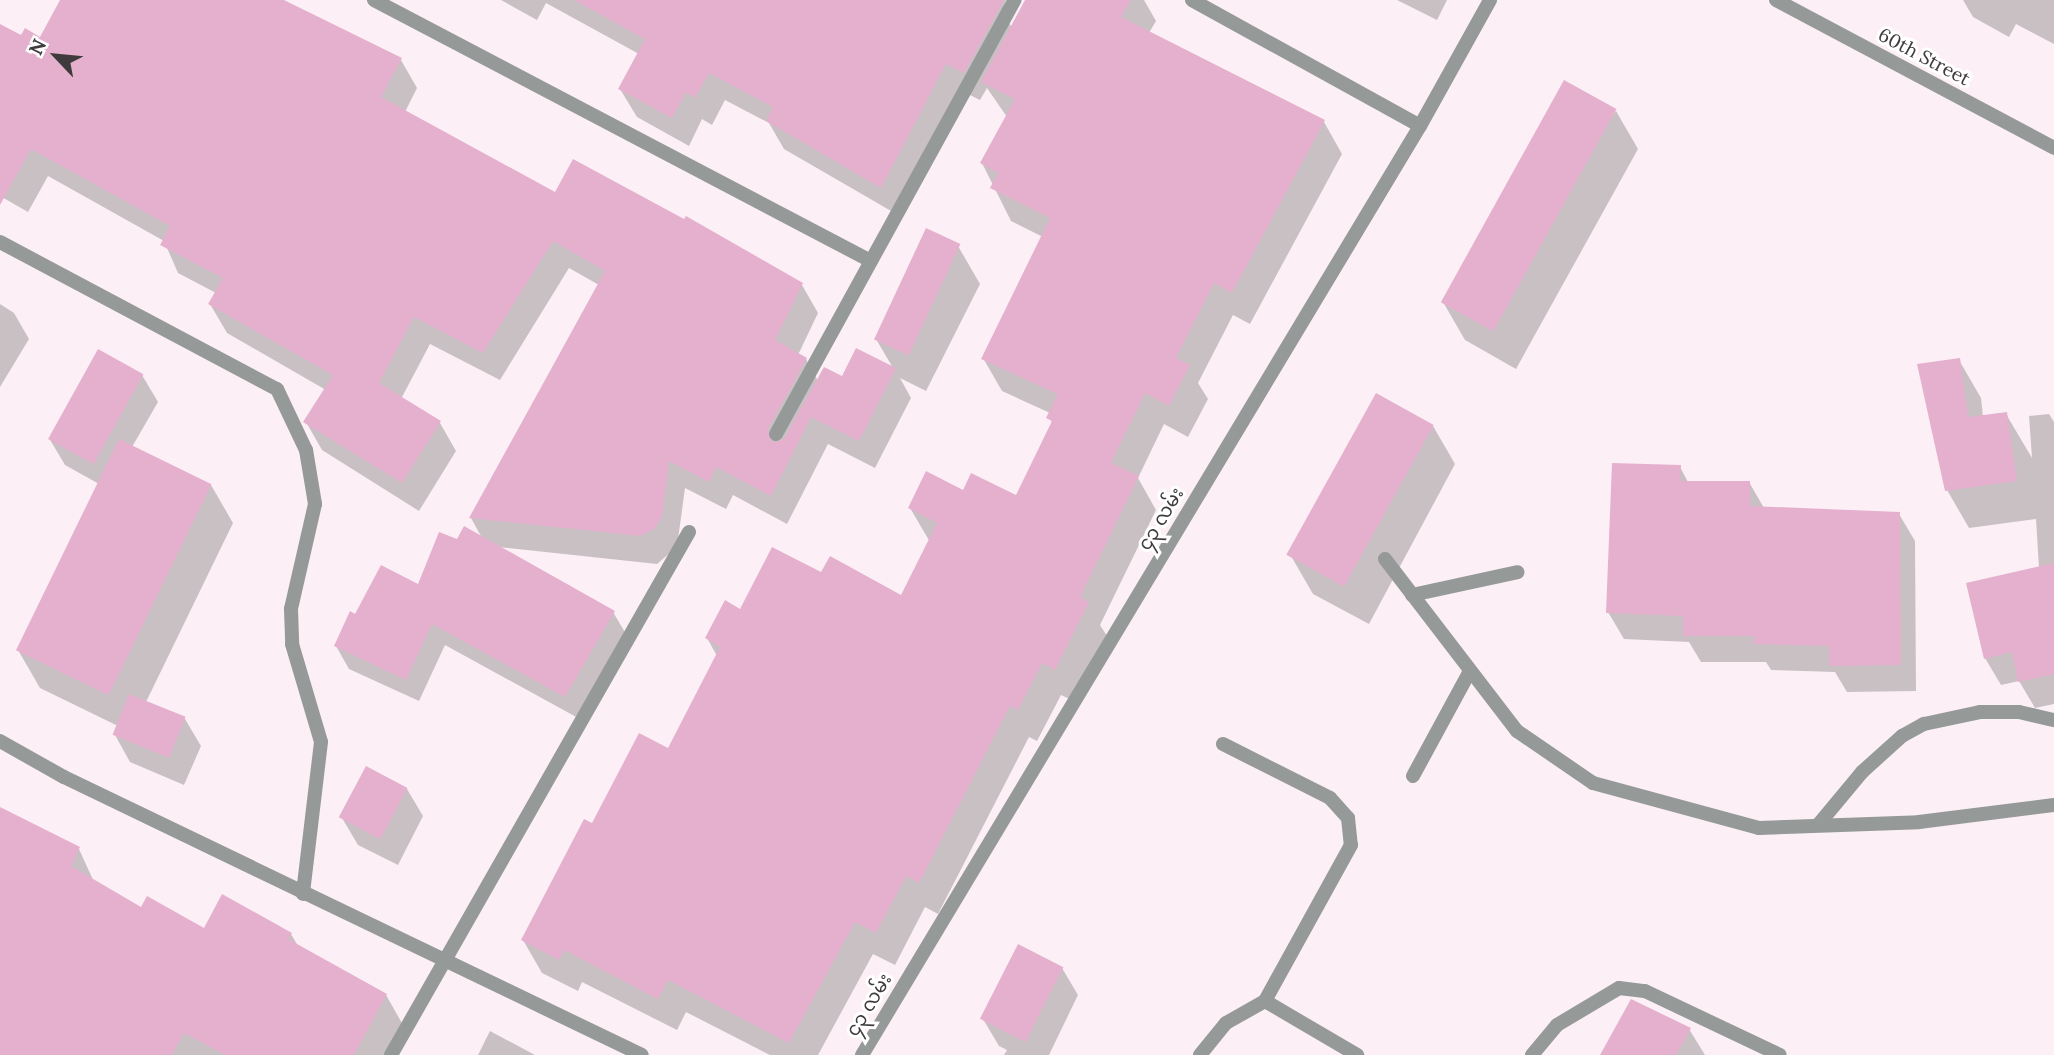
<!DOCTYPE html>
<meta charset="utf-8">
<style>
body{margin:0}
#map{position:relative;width:2054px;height:1055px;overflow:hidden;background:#fcf0f6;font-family:Lora,"Noto Sans Myanmar",serif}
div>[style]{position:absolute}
.shadow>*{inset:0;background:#0003}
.building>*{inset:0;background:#e5b0cd;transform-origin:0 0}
.lane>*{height:14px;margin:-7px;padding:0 7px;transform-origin:7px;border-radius:7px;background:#959a98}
.street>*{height:14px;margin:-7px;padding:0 7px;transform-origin:7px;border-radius:7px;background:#959a98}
span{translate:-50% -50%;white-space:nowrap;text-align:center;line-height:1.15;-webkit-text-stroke:6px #fff;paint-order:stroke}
.street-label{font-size:19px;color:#3f3b3d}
.north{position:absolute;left:21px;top:21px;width:70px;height:70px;-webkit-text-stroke:5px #fff;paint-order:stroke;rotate:296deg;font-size:19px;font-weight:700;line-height:28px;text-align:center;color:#3f3b3d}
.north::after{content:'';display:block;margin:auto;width:24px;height:32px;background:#3f3b3d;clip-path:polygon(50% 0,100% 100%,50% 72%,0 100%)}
</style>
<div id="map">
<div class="shadow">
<i style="clip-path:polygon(61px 0,282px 0,401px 60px,417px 88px,405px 112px,556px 195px,802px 285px,818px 313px,798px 355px,806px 359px,818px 381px,893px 368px,876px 339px,958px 246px,980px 284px,926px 391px,900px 378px,911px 398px,875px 468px,828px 444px,787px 524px,733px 495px,726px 509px,685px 488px,677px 547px,657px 564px,498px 547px,613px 612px,626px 634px,578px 718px,445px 645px,419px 701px,349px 669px,336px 646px,356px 616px,419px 587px,458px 542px,482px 538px,471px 518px,599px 285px,569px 268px,500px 380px,430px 344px,401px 399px,440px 423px,456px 451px,419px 511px,322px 450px,306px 422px,326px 390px,227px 333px,210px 304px,216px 293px,178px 273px,164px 241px,48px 176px,28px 212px,0 196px,0 26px,22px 37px,41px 39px)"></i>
<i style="clip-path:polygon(501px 0,1006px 0,1002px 10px,1012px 28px,1065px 0,1144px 0,1156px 21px,1149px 33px,1324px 122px,1342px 154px,1250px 324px,1233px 315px,1198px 383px,1208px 399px,1188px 437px,1164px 424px,1138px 478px,1156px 510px,1100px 625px,1107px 636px,1074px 701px,1061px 695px,1037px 741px,1029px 737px,938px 914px,925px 907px,895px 965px,873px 954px,818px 1055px,770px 1055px,686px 1012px,677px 1030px,582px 982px,578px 991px,542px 973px,523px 940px,593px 825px,668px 751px,717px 656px,707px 638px,741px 611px,822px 574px,902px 597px,930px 542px,910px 508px,964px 492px,1016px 498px,1052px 424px,1050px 413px,1002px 391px,983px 358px,1043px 237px,1011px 221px,982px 163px,1007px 117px,987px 88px,980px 100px,962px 91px,898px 215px,784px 149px,769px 123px,725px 100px,712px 125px,702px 119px,689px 146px,637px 117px,620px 89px,639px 54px,546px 3px,537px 20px)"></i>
<i style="clip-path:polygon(1397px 0,1447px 0,1437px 20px)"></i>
<i style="clip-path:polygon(1963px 0,2054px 0,2054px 44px,2016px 24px,2009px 37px,1973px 17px)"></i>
<i style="clip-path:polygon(1616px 111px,1638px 149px,1516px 369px,1465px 340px,1443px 302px)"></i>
<i style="clip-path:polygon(0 304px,14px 313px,29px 339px,0 387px)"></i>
<i style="clip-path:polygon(1959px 360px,1981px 398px,1983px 417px,2006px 414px,2032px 458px,2029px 416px,2049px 414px,2054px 422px,2054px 704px,2035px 708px,2019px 681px,2001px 685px,1985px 658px,2039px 568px,2036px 519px,1969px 528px,1947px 490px)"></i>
<i style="clip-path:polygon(142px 375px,158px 402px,132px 447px,211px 485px,233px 523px,146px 702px,185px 719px,201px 746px,184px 785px,130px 762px,115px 735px,118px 726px,40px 688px,18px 650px,99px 484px,65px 465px,49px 438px)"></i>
<i style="clip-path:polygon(1433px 426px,1455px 464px,1369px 624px,1313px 594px,1291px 556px)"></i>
<i style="clip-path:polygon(1680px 467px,1688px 482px,1749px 482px,1764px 508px,1899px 514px,1915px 541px,1916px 691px,1847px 692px,1835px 672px,1771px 670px,1766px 662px,1701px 662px,1689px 642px,1624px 639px,1608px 612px)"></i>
<i style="clip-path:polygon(407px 789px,423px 816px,398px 865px,358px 845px,342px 818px)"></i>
<i style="clip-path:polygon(0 808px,79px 849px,94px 882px,142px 909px,205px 930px,291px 934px,298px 946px,386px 995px,403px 1025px,387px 1055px,0 1055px)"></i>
<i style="clip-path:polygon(1062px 968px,1078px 995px,1049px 1055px,1004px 1055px,1007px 1050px,999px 1046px,983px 1019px)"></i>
<i style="clip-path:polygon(1631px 1001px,1689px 1029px,1705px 1055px,1602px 1055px)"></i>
<i style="clip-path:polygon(490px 1031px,535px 1055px,478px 1055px)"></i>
</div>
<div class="building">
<i style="clip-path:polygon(60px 0,284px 0,402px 58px,381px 97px,555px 192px,573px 159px,684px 219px,686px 216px,803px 283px,775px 340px,807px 358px,768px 429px,772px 443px,784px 439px,824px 367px,842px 376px,856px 348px,896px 368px,859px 441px,811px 417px,771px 496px,716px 467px,709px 482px,669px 461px,662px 517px,653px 530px,640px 536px,469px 518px,605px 271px,553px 241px,483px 353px,414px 317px,379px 383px,441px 421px,402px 483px,303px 422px,333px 375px,208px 304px,223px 278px,160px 245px,170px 226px,31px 149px,0 205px,0 24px,21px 35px,25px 28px,40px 37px)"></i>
<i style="clip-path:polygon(574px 0,1004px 0,964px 73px,946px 64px,881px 188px,766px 121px,773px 107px,709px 73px,695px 98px,686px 92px,672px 118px,618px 89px,645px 39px)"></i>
<i style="clip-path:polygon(1025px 0,1131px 0,1121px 17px,1325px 120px,1232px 293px,1214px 283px,1176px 358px,1190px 365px,1169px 406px,1145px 393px,1111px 463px,1139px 476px,1080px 597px,1089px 602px,1055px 670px,1042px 663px,1018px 710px,1010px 706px,919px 883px,906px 876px,876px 933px,855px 922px,789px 1043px,668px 980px,658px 999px,564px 950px,559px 960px,521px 940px,584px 819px,592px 823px,639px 733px,668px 748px,720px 647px,705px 638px,725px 600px,740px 609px,772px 547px,821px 572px,830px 556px,901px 595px,937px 523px,908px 508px,926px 471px,963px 490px,971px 473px,1016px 495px,1052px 421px,1046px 418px,1058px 394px,981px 359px,1050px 218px,990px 188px,998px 173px,980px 163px,1015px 99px,981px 82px)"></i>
<i style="left:1564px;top:80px;width:60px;height:254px;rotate:29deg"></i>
<i style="left:926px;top:228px;width:38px;height:123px;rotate:25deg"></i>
<i style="left:98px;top:349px;width:52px;height:103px;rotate:29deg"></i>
<i style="clip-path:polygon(1960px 358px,1968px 417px,2007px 412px,2017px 481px,1945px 491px,1917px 364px)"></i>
<i style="left:1376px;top:393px;width:66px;height:185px;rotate:29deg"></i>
<i style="left:119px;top:439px;width:103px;height:235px;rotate:26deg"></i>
<i style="clip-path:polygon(1612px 463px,1681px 465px,1680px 481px,1750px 481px,1750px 506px,1900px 512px,1901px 665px,1829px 666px,1829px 646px,1753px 644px,1754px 636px,1683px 636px,1683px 616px,1606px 613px)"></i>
<i style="clip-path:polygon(464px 526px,615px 611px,565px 697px,432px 624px,406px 680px,334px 646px,350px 611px,355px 614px,381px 565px,418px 584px,439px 532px,457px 539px)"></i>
<i style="clip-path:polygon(2054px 563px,2054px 674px,2018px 682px,2012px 652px,1984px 659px,1966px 583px)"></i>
<i style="left:129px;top:694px;width:61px;height:44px;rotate:22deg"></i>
<i style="left:366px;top:766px;width:47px;height:58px;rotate:28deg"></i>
<i style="clip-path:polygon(0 807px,80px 847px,71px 866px,141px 907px,147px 896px,204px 928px,222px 894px,292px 933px,288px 939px,387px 994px,354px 1055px,225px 1055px,184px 1033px,172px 1055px,0 1055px)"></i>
<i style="left:1018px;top:944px;width:51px;height:84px;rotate:27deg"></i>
<i style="clip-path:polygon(1631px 999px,1691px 1028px,1676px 1055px,1600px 1055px)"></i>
</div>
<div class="lane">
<i style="left:1385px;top:559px;width:217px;rotate:52.5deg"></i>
<i style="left:1517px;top:731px;width:92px;rotate:34.4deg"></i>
<i style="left:1593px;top:783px;width:172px;rotate:15.2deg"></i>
<i style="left:1759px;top:828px;width:160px;rotate:-2.1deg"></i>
<i style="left:1919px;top:822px;width:136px;rotate:-7.2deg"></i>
<i style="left:1412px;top:595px;width:108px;rotate:-12.2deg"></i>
<i style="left:1223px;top:744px;width:120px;rotate:26.8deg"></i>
<i style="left:1330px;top:798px;width:27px;rotate:48deg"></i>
<i style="left:1348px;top:818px;width:27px;rotate:84deg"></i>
<i style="left:1351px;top:845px;width:178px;rotate:118.9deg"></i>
<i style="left:1413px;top:776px;width:119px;rotate:-61.5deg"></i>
<i style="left:1818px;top:825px;width:69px;rotate:-50.3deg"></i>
<i style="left:1862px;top:772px;width:54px;rotate:-42deg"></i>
<i style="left:1902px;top:736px;width:25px;rotate:-29deg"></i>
<i style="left:1924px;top:724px;width:57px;rotate:-12.1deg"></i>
<i style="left:1980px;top:712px;width:39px"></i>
<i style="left:2019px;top:712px;width:36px;rotate:13deg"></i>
<i style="left:1200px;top:1055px;width:41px;rotate:-50.9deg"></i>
<i style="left:1226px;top:1023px;width:45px;rotate:-29.4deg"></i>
<i style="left:1265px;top:1001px;width:107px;rotate:30.4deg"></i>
<i style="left:1532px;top:1055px;width:39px;rotate:-50deg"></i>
<i style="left:1557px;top:1025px;width:72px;rotate:-30.8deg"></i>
<i style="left:1619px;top:988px;width:26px;rotate:7deg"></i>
<i style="left:1645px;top:991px;width:149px;rotate:25.4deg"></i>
</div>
<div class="street">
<i style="left:374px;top:0;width:561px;rotate:27.71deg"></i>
<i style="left:1192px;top:0;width:260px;rotate:28.9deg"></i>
<i style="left:1776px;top:0;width:315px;rotate:28deg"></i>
<i style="left:0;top:242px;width:314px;rotate:28deg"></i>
<i style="left:277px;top:389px;width:68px;rotate:64.6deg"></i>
<i style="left:306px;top:450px;width:55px;rotate:80.5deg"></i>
<i style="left:315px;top:504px;width:108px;rotate:102.9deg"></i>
<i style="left:291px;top:609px;width:35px;rotate:88deg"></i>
<i style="left:292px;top:644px;width:102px;rotate:73.5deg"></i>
<i style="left:321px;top:742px;width:153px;rotate:96.8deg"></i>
<i style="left:776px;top:434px;width:495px;rotate:-61.2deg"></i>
<i style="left:0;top:741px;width:73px;rotate:29.4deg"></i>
<i style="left:64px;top:777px;width:641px;rotate:25.69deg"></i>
<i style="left:391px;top:1055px;width:602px;rotate:-60.33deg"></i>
<i style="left:862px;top:1055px;width:1084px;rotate:-59.01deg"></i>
<i style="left:1420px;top:126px;width:144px;rotate:-60.9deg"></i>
</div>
<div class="street-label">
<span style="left:1924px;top:57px;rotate:28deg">60th Street</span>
<span style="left:1161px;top:519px;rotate:-59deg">၄၃ လမ်း</span>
<span style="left:869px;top:1005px;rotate:-59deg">၄၃ လမ်း</span>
</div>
<div class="north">N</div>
</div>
